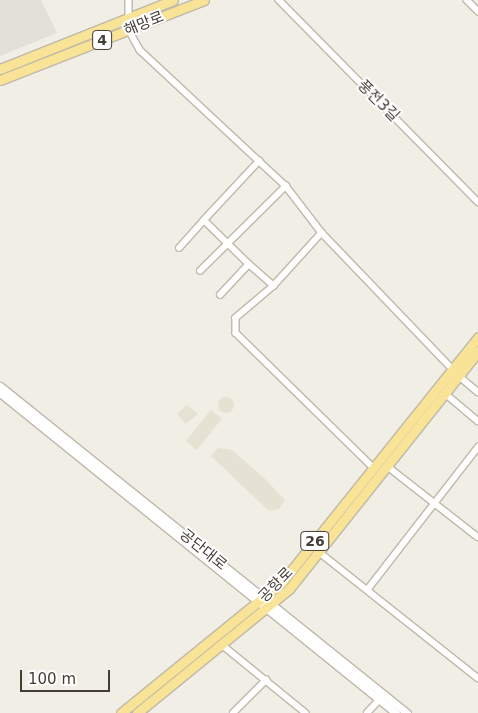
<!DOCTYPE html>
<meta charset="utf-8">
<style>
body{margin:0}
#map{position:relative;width:478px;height:713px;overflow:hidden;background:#f1eee5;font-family:"DejaVu Sans","Noto Sans KR",sans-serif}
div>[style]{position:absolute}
.residential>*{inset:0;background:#e5e1d3;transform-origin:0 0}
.round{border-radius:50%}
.industrial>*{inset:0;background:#e3e0da}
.roads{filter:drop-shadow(1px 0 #bfb9ab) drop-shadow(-1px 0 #bfb9ab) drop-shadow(0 1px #bfb9ab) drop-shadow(0 -1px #bfb9ab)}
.minor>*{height:5.5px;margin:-2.75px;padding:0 2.75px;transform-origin:2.75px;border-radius:2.75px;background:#fff}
.tertiary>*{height:7px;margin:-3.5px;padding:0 3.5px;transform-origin:3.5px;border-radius:3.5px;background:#fff}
.primary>*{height:9px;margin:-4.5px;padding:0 4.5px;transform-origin:4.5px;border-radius:4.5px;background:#f8e396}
span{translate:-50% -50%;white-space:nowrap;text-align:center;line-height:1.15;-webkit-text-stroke:4px #fff;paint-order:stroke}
.shield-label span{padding:1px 4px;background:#fff;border:1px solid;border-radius:4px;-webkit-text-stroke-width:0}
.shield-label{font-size:14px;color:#433e35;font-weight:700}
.street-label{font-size:15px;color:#433e35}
.scale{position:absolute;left:20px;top:670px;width:90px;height:22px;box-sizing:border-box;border:2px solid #433e35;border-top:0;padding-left:6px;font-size:15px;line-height:18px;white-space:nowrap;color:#433e35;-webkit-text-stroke:4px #fff;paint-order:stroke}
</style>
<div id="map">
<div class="residential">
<i class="round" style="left:218px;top:397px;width:16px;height:16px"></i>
<i style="clip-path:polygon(187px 405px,198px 414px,186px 424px,177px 414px)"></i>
<i style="left:211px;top:410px;width:14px;height:40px;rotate:39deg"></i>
<i style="clip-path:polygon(218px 448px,232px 450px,264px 478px,285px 500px,279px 509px,269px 511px,211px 456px)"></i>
</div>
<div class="industrial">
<i style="clip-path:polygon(0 0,41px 0,57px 33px,0 56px)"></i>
</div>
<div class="roads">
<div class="minor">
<i style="left:129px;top:0;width:30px;rotate:90deg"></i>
<i style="left:129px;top:30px;width:23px;rotate:61deg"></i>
<i style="left:140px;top:50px;width:200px;rotate:43deg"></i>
<i style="left:286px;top:186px;width:59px;rotate:52.5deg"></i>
<i style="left:322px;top:233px;width:198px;rotate:46.2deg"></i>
<i style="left:459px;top:376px;width:25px;rotate:40deg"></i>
<i style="left:279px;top:0;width:284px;rotate:45.4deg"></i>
<i style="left:467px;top:0;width:16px;rotate:45deg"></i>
<i style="left:204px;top:220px;width:81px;rotate:-47deg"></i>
<i style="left:322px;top:233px;width:72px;rotate:132.2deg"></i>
<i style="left:274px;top:286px;width:50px;rotate:139.9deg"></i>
<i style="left:236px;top:318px;width:15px;rotate:90deg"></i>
<i style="left:236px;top:333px;width:192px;rotate:44.4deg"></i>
<i style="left:179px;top:248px;width:38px;rotate:-48deg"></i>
<i style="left:204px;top:220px;width:63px;rotate:44.4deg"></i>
<i style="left:200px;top:271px;width:121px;rotate:-44.7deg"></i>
<i style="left:220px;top:295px;width:42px;rotate:-46.9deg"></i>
<i style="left:249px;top:264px;width:33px;rotate:41deg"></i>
<i style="left:446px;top:394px;width:42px;rotate:40.2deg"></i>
<i style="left:387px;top:466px;width:115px;rotate:38deg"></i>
<i style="left:319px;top:552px;width:203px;rotate:38.4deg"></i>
<i style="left:368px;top:589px;width:180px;rotate:-52.2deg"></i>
<i style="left:221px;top:644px;width:109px;rotate:39.1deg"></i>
<i style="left:233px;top:713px;width:47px;rotate:-45deg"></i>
<i style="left:367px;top:713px;width:21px;rotate:-47deg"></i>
</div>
<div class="tertiary">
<i style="left:0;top:386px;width:522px;rotate:38.78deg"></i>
<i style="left:0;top:393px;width:509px;rotate:38.94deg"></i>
</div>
<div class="primary">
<i style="left:0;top:69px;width:186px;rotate:-21.7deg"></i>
<i style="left:0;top:80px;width:219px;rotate:-21.4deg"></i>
<i style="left:121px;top:713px;width:208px;rotate:-39.1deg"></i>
<i style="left:282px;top:582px;width:314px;rotate:-51.3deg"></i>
<i style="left:137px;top:713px;width:196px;rotate:-39.2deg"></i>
<i style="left:289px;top:589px;width:304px;rotate:-51.5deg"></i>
</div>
</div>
<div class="shield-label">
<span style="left:102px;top:40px">4</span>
<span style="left:315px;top:541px">26</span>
</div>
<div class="street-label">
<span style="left:144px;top:24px;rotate:-22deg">해망로</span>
<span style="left:378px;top:101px;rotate:45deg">풍전3길</span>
<span style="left:203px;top:550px;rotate:39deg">공단대로</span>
<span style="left:276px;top:585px;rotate:-46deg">공항로</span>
</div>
<div class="scale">100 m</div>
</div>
